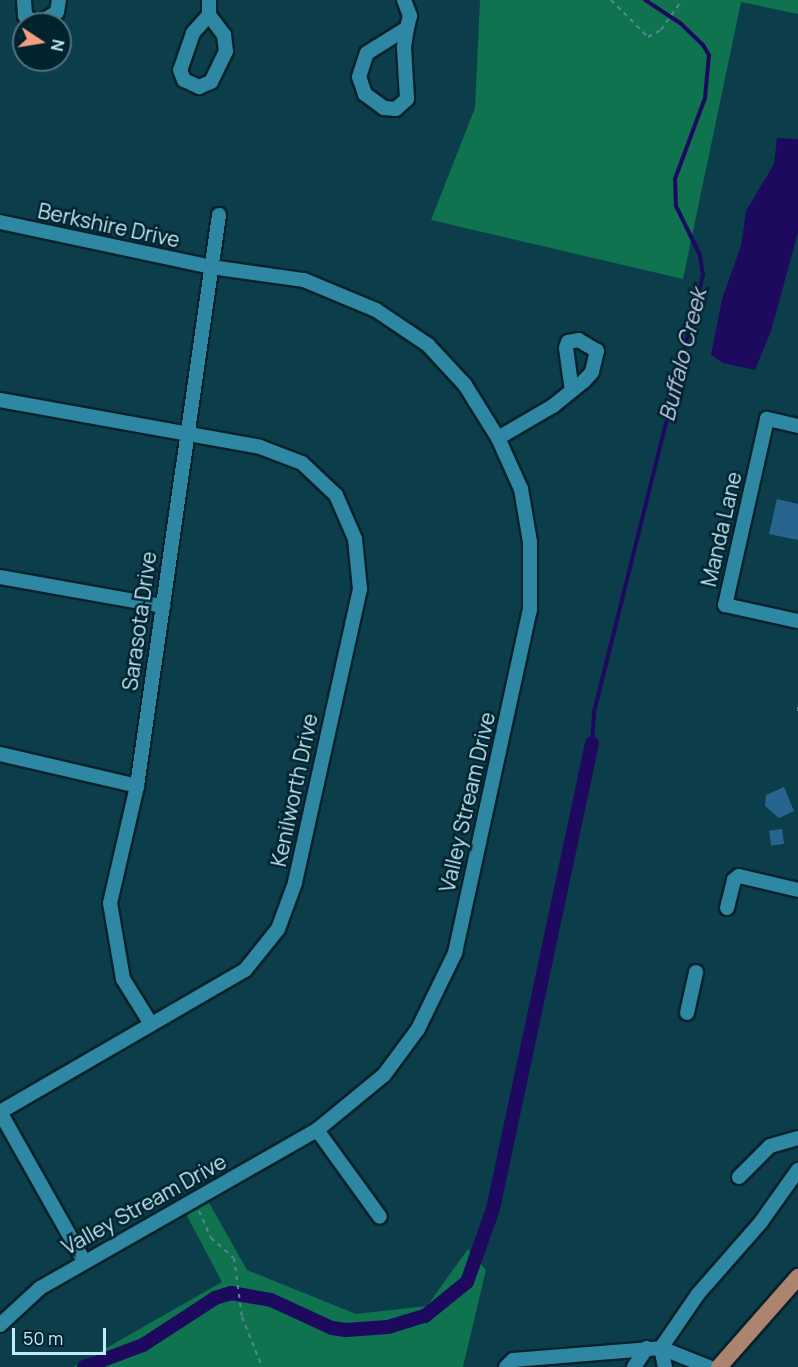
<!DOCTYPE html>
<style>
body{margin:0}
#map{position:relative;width:798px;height:1367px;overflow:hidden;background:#0c3d4b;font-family:Manrope,sans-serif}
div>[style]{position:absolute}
.green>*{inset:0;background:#0e734e}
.water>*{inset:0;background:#1d0a5e}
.stream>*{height:4px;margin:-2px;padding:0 2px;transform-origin:2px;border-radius:2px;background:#1d0a5e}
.canal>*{height:14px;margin:-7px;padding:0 7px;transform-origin:7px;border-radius:7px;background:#1d0a5e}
.building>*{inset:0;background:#27658f;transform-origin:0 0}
.path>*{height:2px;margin-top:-1px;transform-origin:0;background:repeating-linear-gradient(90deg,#578492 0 4.5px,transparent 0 9px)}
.roads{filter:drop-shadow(2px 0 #06222a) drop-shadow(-2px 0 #06222a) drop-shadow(0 2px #06222a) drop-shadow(0 -2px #06222a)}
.minor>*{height:14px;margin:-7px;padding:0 7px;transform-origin:7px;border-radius:7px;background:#2e88a3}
.major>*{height:16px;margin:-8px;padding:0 8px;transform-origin:8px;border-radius:8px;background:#ab836f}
span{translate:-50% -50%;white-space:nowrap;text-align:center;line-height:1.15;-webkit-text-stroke:5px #00232d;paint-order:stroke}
.street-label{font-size:21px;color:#c2eaf8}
.water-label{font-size:22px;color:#c9cce8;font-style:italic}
.north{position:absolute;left:12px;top:12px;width:60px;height:60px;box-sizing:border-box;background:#00232d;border:2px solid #4e737e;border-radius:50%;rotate:102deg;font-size:16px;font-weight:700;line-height:24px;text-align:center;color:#c2eaf8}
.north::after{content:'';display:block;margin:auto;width:21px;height:27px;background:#f2a081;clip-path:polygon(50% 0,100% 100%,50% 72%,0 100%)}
.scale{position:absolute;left:12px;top:1328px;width:94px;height:27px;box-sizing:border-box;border:3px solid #c2eaf8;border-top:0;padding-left:8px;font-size:18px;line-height:21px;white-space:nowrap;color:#c2eaf8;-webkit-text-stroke:4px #00232d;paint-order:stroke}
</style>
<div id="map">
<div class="green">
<i style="clip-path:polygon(480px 0,798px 0,798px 14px,741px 2px,683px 279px,431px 220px,475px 108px)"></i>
<i style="clip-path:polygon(208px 1201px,247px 1270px,356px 1314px,427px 1306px,468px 1249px,486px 1270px,463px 1367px,73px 1367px,222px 1282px,185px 1212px)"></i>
</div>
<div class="water">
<i style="clip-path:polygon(777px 138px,798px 139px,798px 233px,771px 331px,755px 370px,723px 363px,711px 355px,722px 299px,741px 246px,746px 211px,774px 164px)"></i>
</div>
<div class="stream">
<i style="left:592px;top:743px;width:31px;rotate:-86deg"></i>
<i style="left:594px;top:712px;width:450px;rotate:-76deg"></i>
<i style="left:703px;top:275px;width:20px;rotate:-99deg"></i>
<i style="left:700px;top:255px;width:55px;rotate:-116.1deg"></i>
<i style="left:676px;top:206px;width:27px;rotate:-92deg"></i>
<i style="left:675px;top:179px;width:86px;rotate:-69.7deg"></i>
<i style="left:705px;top:98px;width:43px;rotate:-84.7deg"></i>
<i style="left:709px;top:55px;width:12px;rotate:-121deg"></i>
<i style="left:703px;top:45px;width:32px;rotate:-136deg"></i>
<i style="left:680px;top:23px;width:42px;rotate:-146.7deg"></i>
</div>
<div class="canal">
<i style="left:84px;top:1367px;width:63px;rotate:-20.4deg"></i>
<i style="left:143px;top:1345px;width:86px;rotate:-33.1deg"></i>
<i style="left:215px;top:1298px;width:17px;rotate:-17deg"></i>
<i style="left:231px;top:1293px;width:41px;rotate:9.9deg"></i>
<i style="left:271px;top:1300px;width:67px;rotate:24.7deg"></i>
<i style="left:332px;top:1328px;width:14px;rotate:8deg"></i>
<i style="left:346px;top:1330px;width:42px;rotate:-4.1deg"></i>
<i style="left:388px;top:1327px;width:39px;rotate:-17deg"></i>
<i style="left:425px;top:1316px;width:54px;rotate:-39deg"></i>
<i style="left:467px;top:1282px;width:77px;rotate:-70.4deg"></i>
<i style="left:493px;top:1209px;width:476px;rotate:-78deg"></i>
</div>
<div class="building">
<i style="clip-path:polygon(777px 499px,798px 504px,798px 540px,769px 534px)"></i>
<i style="clip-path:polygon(784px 787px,794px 811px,779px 818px,765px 806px,766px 795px)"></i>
<i style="left:782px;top:829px;width:15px;height:13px;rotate:82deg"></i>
</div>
<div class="path">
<i style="left:611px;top:0;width:52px;rotate:45deg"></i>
<i style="left:648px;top:37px;width:15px;rotate:-28deg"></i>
<i style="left:661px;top:30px;width:37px;rotate:-55deg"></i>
<i style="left:798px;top:707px;width:7px;rotate:90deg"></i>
<i style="left:199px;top:1211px;width:30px;rotate:66deg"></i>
<i style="left:211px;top:1238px;width:30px;rotate:41deg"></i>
<i style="left:234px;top:1258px;width:60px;rotate:82.3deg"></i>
<i style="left:242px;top:1317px;width:54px;rotate:68.2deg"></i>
</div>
<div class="roads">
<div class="minor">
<i style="left:24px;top:0;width:16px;rotate:86deg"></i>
<i style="left:25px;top:16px;width:15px;rotate:32deg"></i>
<i style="left:38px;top:24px;width:22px;rotate:-32deg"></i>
<i style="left:57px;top:12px;width:12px;rotate:-81deg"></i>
<i style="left:404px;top:0;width:17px;rotate:69deg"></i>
<i style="left:410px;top:16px;width:12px;rotate:104deg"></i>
<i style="left:407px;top:28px;width:19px;rotate:99deg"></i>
<i style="left:404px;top:47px;width:52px;rotate:86.7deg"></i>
<i style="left:407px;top:99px;width:15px;rotate:138deg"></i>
<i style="left:396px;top:109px;width:12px;rotate:-175deg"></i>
<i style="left:384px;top:108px;width:24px;rotate:-144deg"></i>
<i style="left:365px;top:94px;width:18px;rotate:-109deg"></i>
<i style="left:359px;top:77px;width:25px;rotate:-72deg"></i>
<i style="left:367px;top:53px;width:47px;rotate:-32deg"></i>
<i style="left:209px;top:15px;width:24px;rotate:132deg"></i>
<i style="left:193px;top:33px;width:39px;rotate:109deg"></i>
<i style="left:180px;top:70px;width:11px;rotate:68deg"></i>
<i style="left:184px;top:80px;width:17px;rotate:25deg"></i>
<i style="left:199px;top:87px;width:13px;rotate:-23deg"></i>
<i style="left:211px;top:82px;width:34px;rotate:-64deg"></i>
<i style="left:226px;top:51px;width:16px;rotate:-97deg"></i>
<i style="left:224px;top:35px;width:25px;rotate:-127deg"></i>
<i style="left:209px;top:15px;width:15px;rotate:-90deg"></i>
<i style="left:0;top:222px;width:216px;rotate:12deg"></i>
<i style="left:211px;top:267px;width:94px;rotate:8deg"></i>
<i style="left:304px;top:280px;width:78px;rotate:22.6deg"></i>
<i style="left:376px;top:310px;width:63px;rotate:33.9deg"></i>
<i style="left:428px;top:345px;width:54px;rotate:47.2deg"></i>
<i style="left:465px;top:385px;width:62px;rotate:58.1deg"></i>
<i style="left:0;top:400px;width:264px;rotate:10.2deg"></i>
<i style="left:260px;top:447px;width:45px;rotate:20.9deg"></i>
<i style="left:302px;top:463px;width:47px;rotate:43.3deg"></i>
<i style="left:336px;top:495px;width:48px;rotate:66.6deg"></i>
<i style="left:355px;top:539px;width:50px;rotate:84.3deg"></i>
<i style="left:360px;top:589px;width:301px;rotate:102.5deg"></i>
<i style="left:295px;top:883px;width:49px;rotate:110.3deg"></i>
<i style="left:278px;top:929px;width:53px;rotate:128.8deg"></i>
<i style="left:245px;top:970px;width:283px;rotate:149.9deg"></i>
<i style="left:0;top:1112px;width:171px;rotate:60.6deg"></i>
<i style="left:798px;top:426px;width:32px;rotate:-167deg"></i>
<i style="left:767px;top:419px;width:191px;rotate:102.7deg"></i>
<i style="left:725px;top:605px;width:75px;rotate:12.4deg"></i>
<i style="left:0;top:577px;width:166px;rotate:10.1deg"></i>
<i style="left:0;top:754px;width:141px;rotate:13.1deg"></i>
<i style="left:727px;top:908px;width:29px;rotate:-76deg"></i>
<i style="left:734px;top:880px;width:6px;rotate:-39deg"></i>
<i style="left:739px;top:876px;width:61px;rotate:13.3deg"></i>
<i style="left:687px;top:1013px;width:42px;rotate:-77.6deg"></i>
<i style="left:151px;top:1024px;width:53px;rotate:-121.9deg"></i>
<i style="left:123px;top:979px;width:77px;rotate:-99.7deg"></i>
<i style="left:110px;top:903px;width:120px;rotate:-77deg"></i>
<i style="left:137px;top:786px;width:577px;rotate:-81.83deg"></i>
<i style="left:317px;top:1130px;width:107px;rotate:54.1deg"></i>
<i style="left:739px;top:1177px;width:44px;rotate:-45deg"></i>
<i style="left:770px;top:1146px;width:29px;rotate:-16deg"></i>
<i style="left:0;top:1325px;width:54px;rotate:-42.8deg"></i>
<i style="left:40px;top:1288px;width:319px;rotate:-29.7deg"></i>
<i style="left:317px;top:1130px;width:87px;rotate:-39.4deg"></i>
<i style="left:384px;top:1075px;width:57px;rotate:-53.5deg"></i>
<i style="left:418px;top:1029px;width:85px;rotate:-64deg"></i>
<i style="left:455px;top:953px;width:351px;rotate:-77.7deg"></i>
<i style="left:530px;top:610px;width:68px;rotate:-90deg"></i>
<i style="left:530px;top:542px;width:54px;rotate:-99.6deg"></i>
<i style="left:521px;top:489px;width:56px;rotate:-114.3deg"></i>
<i style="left:498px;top:438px;width:64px;rotate:-30.2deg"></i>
<i style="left:553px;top:406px;width:40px;rotate:-39deg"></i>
<i style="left:584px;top:381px;width:12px;rotate:-48deg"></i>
<i style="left:592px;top:372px;width:22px;rotate:-77deg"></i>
<i style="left:597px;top:351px;width:21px;rotate:-149deg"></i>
<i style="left:579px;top:340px;width:11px;rotate:170deg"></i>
<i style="left:568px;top:342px;width:6px;rotate:108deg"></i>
<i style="left:566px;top:348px;width:43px;rotate:82.1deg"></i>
<i style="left:506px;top:1367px;width:10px;rotate:-45deg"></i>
<i style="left:513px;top:1360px;width:148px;rotate:-4.6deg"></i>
<i style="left:661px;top:1348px;width:65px;rotate:-55.6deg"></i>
<i style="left:698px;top:1294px;width:96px;rotate:-48.8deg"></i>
<i style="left:761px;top:1222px;width:64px;rotate:-54.6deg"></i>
<i style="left:634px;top:1367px;width:23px;rotate:-56deg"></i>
<i style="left:665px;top:1367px;width:19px;rotate:-102deg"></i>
<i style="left:661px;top:1348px;width:52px;rotate:21.6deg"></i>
</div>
<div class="major">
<i style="left:719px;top:1367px;width:120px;rotate:-48.7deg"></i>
</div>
</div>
<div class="street-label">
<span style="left:109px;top:225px;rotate:12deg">Berkshire Drive</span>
<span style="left:721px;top:529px;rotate:-77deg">Manda Lane</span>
<span style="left:139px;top:621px;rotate:-82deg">Sarasota Drive</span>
<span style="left:294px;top:790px;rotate:-78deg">Kenilworth Drive</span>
<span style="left:467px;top:802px;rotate:-77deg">Valley Stream Drive</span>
<span style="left:144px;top:1204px;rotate:-29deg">Valley Stream Drive</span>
</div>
<div class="water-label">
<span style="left:683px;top:355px;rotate:-76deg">Buffalo Creek</span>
</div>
<div class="north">N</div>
<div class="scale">50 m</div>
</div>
